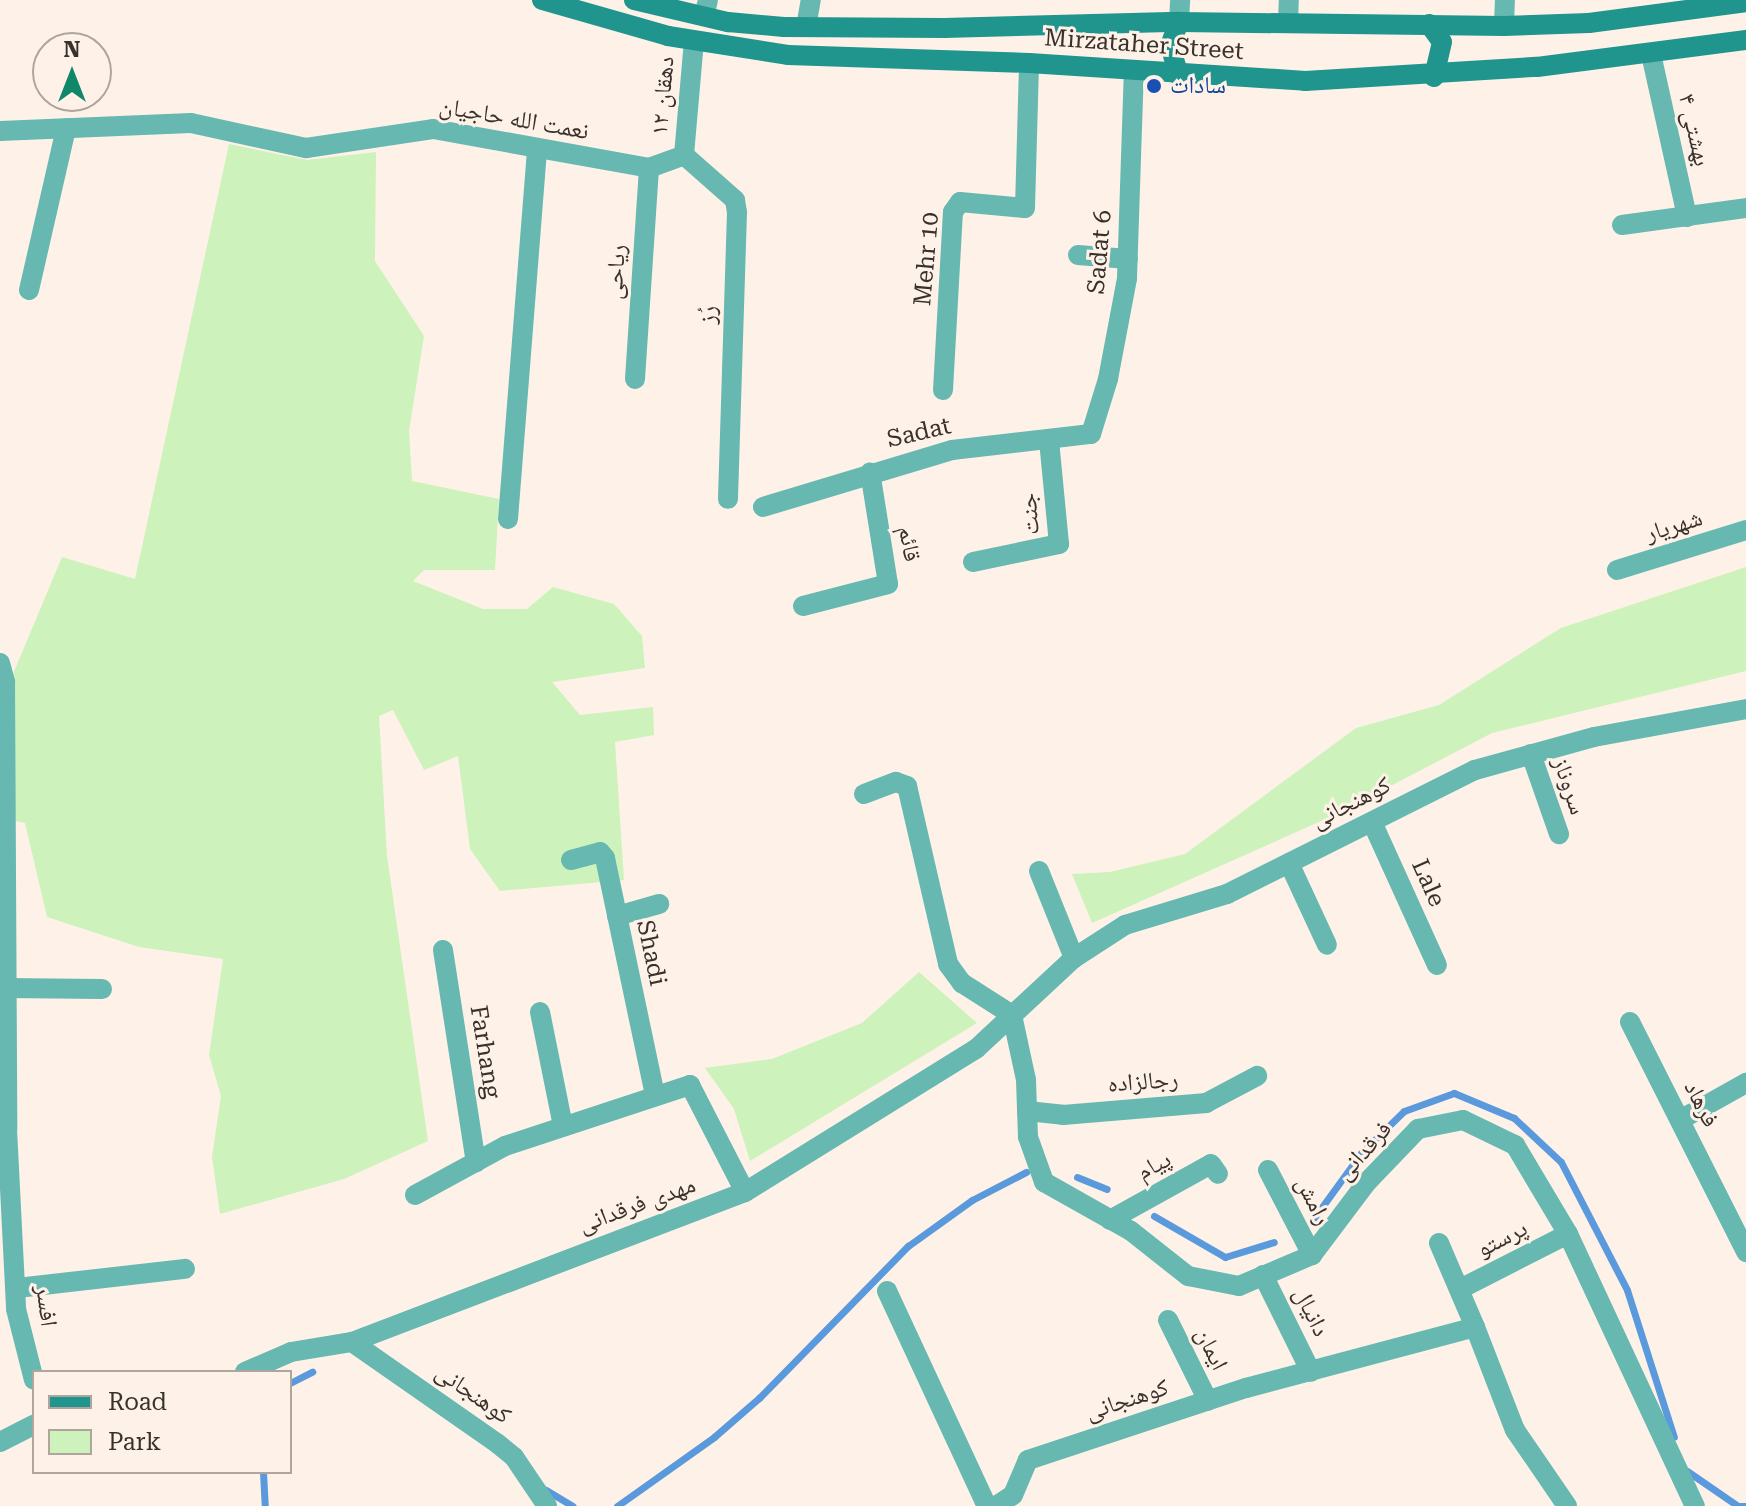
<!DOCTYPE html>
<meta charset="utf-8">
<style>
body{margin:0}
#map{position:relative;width:1746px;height:1506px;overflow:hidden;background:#fef2e8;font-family:"Roboto Serif","Noto Naskh Arabic",serif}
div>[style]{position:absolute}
.green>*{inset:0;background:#cdf2bb}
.stream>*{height:7px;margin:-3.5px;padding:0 3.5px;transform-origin:3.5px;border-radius:3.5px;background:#5b99dd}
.street>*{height:20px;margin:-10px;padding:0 10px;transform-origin:10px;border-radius:10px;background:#66b8b1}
.secondary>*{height:20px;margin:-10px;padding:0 10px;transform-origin:10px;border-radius:10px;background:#1f958d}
.dots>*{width:22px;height:22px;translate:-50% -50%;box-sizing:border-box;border:4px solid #fef2e8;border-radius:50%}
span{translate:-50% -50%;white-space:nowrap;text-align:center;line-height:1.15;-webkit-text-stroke:6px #fef2e8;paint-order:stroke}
.street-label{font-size:24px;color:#39312b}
.transit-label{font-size:24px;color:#164399}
.left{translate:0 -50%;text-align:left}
.legend{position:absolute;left:32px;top:1370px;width:260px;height:104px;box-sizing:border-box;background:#fef2e8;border:2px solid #afa59c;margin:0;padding:10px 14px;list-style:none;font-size:24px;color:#39312b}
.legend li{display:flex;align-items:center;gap:16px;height:40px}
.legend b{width:40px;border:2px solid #afa59c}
.north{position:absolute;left:32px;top:32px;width:80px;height:80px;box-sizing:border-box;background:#fef2e8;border:2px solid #afa59c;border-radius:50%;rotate:0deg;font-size:22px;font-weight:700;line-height:32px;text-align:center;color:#39312b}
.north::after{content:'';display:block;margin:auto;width:28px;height:36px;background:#0f8869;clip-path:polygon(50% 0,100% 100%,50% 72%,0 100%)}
</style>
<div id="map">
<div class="green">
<i style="clip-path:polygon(229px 144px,307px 160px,376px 152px,375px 261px,424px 336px,409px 431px,412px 481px,499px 499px,495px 570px,424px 570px,413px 581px,483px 609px,527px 609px,553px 587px,614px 604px,642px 636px,645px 668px,552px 682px,580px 715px,653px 707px,654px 735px,615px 742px,624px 880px,500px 891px,470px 849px,458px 756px,424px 770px,393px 710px,379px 716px,387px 856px,428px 1141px,344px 1179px,220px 1214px,212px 1157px,221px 1096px,209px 1055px,223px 959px,139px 947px,47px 917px,25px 823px,14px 821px,13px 674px,62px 557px,135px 579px)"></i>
<i style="clip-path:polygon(1746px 567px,1746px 671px,1492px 733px,1337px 814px,1092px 923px,1072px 874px,1110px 872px,1185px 854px,1356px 728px,1439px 705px,1561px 628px)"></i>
<i style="clip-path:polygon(919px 972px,977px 1023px,750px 1161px,734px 1109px,705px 1068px,772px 1059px,862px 1023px)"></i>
</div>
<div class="stream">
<i style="left:1077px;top:1177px;width:32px;rotate:22deg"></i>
<i style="left:1154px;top:1216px;width:82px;rotate:30deg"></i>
<i style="left:1225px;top:1257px;width:51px;rotate:-17deg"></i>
<i style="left:1314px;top:1218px;width:80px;rotate:-54.1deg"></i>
<i style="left:1361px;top:1153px;width:60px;rotate:-44.3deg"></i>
<i style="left:1404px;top:1111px;width:53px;rotate:-19.8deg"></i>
<i style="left:1454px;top:1093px;width:65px;rotate:22.6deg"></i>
<i style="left:1514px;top:1118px;width:64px;rotate:43.1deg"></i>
<i style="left:1561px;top:1162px;width:144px;rotate:62.7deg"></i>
<i style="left:1627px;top:1290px;width:154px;rotate:72.3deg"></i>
<i style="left:290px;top:1383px;width:25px;rotate:-27deg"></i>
<i style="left:1687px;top:1471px;width:62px;rotate:34.5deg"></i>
<i style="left:1738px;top:1506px;width:8px"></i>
<i style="left:263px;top:1472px;width:34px;rotate:87deg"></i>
<i style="left:546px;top:1490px;width:31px;rotate:31deg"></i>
<i style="left:617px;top:1506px;width:119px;rotate:-35.4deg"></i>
<i style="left:714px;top:1437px;width:60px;rotate:-40.9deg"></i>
<i style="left:759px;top:1398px;width:213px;rotate:-45.6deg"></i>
<i style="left:908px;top:1246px;width:79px;rotate:-35.7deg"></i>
<i style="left:972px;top:1200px;width:61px;rotate:-27.4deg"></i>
</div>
<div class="street">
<i style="left:704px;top:16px;width:16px;rotate:-76deg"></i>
<i style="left:1179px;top:22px;width:22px;rotate:-87deg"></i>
<i style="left:1288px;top:23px;width:23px;rotate:-88deg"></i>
<i style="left:1504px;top:26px;width:26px;rotate:-88deg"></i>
<i style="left:806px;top:27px;width:27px;rotate:-80deg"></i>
<i style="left:1651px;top:54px;width:167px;rotate:77.5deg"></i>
<i style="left:0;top:131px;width:191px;rotate:-2.4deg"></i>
<i style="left:191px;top:123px;width:118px;rotate:12.3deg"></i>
<i style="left:306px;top:148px;width:128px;rotate:-8.5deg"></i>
<i style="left:433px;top:129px;width:219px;rotate:10.2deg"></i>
<i style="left:649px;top:168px;width:37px;rotate:-20deg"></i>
<i style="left:684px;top:155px;width:68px;rotate:41.4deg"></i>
<i style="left:735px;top:200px;width:12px;rotate:81deg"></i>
<i style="left:737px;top:212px;width:287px;rotate:91.8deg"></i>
<i style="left:684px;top:155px;width:114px;rotate:-85deg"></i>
<i style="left:1622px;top:225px;width:125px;rotate:-7.8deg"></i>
<i style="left:1078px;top:255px;width:50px;rotate:4.6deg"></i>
<i style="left:29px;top:290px;width:166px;rotate:-77.1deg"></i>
<i style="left:635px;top:379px;width:211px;rotate:-86.2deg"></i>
<i style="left:943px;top:390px;width:178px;rotate:-86.8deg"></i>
<i style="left:953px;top:212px;width:12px;rotate:-55deg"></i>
<i style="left:960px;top:202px;width:65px;rotate:5.3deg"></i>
<i style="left:1025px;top:208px;width:145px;rotate:-88.4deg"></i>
<i style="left:763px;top:507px;width:197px;rotate:-16.8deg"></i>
<i style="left:952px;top:450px;width:140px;rotate:-6.6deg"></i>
<i style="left:1091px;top:434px;width:58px;rotate:-72.8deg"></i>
<i style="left:1108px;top:379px;width:103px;rotate:-79.3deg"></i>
<i style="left:1127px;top:278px;width:207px;rotate:-88.1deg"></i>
<i style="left:508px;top:519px;width:370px;rotate:-85.5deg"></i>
<i style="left:973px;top:562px;width:88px;rotate:-11.8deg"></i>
<i style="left:1059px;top:544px;width:104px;rotate:-95.5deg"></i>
<i style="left:1617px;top:570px;width:135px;rotate:-17.2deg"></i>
<i style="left:803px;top:606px;width:88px;rotate:-14.5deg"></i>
<i style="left:888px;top:584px;width:113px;rotate:-99.1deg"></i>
<i style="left:0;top:663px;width:20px;rotate:75deg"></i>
<i style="left:5px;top:682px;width:447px;rotate:89.7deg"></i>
<i style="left:7px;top:1129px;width:180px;rotate:87.1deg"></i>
<i style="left:16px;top:1309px;width:73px;rotate:75.8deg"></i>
<i style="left:1531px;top:754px;width:85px;rotate:70.7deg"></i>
<i style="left:864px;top:794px;width:34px;rotate:-21deg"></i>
<i style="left:896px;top:782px;width:12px;rotate:20deg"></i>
<i style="left:907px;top:786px;width:183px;rotate:77deg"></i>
<i style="left:948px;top:964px;width:24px;rotate:54deg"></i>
<i style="left:962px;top:983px;width:59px;rotate:32.6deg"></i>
<i style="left:1012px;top:1015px;width:66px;rotate:77.8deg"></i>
<i style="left:1026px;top:1080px;width:57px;rotate:88deg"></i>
<i style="left:1028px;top:1137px;width:48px;rotate:70.4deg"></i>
<i style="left:1044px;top:1182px;width:100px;rotate:29.4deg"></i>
<i style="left:1131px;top:1231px;width:73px;rotate:38.3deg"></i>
<i style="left:1188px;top:1276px;width:52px;rotate:11.1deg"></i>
<i style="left:1239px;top:1286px;width:79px;rotate:-23deg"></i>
<i style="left:1312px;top:1255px;width:91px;rotate:-53deg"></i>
<i style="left:1367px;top:1182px;width:74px;rotate:-46.1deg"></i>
<i style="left:1418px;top:1129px;width:46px;rotate:-11.3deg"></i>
<i style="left:1463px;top:1120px;width:58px;rotate:25.7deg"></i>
<i style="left:1515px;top:1145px;width:104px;rotate:59.2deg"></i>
<i style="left:1568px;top:1234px;width:300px;rotate:65deg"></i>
<i style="left:1372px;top:822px;width:157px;rotate:65.6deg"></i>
<i style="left:571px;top:860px;width:30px;rotate:-15deg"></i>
<i style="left:600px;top:852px;width:8px;rotate:50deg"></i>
<i style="left:605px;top:858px;width:242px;rotate:78.1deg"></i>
<i style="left:1289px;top:863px;width:90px;rotate:65.1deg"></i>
<i style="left:1039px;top:871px;width:94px;rotate:68.1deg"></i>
<i style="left:617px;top:916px;width:44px;rotate:-15.9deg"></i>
<i style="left:443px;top:950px;width:215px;rotate:81.2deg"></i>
<i style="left:3px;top:988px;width:99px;rotate:0.6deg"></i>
<i style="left:540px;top:1012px;width:116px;rotate:78.6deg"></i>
<i style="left:1630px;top:1022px;width:258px;rotate:63.2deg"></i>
<i style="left:1027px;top:1111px;width:36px;rotate:6deg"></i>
<i style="left:1063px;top:1115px;width:144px;rotate:-4.8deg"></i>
<i style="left:1206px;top:1103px;width:58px;rotate:-27.9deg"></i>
<i style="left:1680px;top:1120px;width:76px;rotate:-29.3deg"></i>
<i style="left:1268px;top:1170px;width:96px;rotate:62.6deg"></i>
<i style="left:415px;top:1195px;width:102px;rotate:-28.6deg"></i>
<i style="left:505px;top:1146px;width:195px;rotate:-18.2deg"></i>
<i style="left:690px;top:1085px;width:120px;rotate:62.8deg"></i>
<i style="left:1110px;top:1220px;width:115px;rotate:-29deg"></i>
<i style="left:1211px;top:1164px;width:12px;rotate:55deg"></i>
<i style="left:1439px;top:1243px;width:91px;rotate:66.8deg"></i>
<i style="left:1263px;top:1275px;width:108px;rotate:63.7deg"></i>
<i style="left:17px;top:1288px;width:169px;rotate:-6.5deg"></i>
<i style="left:1460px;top:1289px;width:121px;rotate:-27deg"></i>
<i style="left:887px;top:1291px;width:237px;rotate:65.1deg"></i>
<i style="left:1168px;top:1320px;width:90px;rotate:63.7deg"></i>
<i style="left:352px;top:1342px;width:178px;rotate:34.9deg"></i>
<i style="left:498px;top:1444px;width:21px;rotate:39deg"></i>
<i style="left:514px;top:1457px;width:59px;rotate:56deg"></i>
<i style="left:245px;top:1372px;width:50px;rotate:-23.5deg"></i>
<i style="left:291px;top:1352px;width:62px;rotate:-9.3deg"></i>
<i style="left:352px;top:1342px;width:421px;rotate:-20.9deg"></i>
<i style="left:745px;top:1192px;width:272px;rotate:-31.8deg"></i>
<i style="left:976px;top:1049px;width:134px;rotate:-42.9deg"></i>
<i style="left:1074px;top:958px;width:61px;rotate:-32.9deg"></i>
<i style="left:1125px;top:925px;width:107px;rotate:-16.9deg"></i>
<i style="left:1227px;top:894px;width:277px;rotate:-26.6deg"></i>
<i style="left:1475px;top:770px;width:123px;rotate:-15.5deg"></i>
<i style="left:1594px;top:737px;width:155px;rotate:-10.4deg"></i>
<i style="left:0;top:1442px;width:38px;rotate:-27deg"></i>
<i style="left:996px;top:1506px;width:20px;rotate:-33deg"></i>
<i style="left:1013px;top:1495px;width:38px;rotate:-67deg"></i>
<i style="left:1028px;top:1460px;width:230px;rotate:-18.3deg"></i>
<i style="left:1246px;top:1388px;width:237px;rotate:-14.9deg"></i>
<i style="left:1475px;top:1327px;width:110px;rotate:68.8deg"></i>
<i style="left:1515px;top:1430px;width:92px;rotate:55.6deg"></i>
</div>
<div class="secondary">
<i style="left:542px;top:0;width:131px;rotate:15.9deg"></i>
<i style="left:668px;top:36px;width:121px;rotate:9deg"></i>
<i style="left:788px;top:55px;width:241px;rotate:1.9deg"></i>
<i style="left:1029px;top:63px;width:277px;rotate:3.7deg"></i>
<i style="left:1305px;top:81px;width:232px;rotate:-3.5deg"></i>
<i style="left:1537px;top:67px;width:211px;rotate:-7.4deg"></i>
<i style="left:634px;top:0;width:97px;rotate:13.2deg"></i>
<i style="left:728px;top:22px;width:56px;rotate:5.1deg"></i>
<i style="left:784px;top:27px;width:160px;rotate:0.4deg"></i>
<i style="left:944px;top:28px;width:235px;rotate:-1.5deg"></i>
<i style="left:1179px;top:22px;width:325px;rotate:0.7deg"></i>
<i style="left:1504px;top:26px;width:85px;rotate:-2deg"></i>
<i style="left:1589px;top:23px;width:158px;rotate:-7.6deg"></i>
<i style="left:1179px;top:22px;width:25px;rotate:111deg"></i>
<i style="left:1170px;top:45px;width:32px;rotate:74deg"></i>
<i style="left:1429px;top:24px;width:22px;rotate:54deg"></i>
<i style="left:1442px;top:42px;width:36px;rotate:103deg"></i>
</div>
<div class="dots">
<i style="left:1154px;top:86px;background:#1a4fb4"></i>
</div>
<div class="street-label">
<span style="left:1144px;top:45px;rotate:4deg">Mirzataher Street</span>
<span style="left:663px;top:96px;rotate:-85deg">دهقان ۱۲</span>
<span style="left:514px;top:119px;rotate:10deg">نعمت الله حاجیان</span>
<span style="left:1694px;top:130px;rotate:77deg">بهشتی ۴</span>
<span style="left:1100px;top:252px;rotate:-85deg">Sadat 6</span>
<span style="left:927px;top:259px;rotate:-85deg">Mehr 10</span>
<span style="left:616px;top:272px;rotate:-86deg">ریاحی</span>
<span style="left:708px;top:315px;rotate:-88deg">رُز</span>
<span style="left:919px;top:433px;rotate:-13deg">Sadat</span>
<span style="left:1030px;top:514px;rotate:-95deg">جنت</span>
<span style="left:1674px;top:526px;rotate:-17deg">شهریار</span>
<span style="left:909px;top:544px;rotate:80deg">قائم</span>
<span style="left:1569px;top:786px;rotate:71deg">سروناز</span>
<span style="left:1351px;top:803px;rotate:-27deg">کوهنجانی</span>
<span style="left:1428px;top:883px;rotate:66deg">Lale</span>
<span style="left:651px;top:953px;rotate:78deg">Shadi</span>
<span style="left:485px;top:1052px;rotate:81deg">Farhang</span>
<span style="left:1143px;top:1082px;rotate:-4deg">رجالزاده</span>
<span style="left:1701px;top:1104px;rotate:63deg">فرهاد</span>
<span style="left:1364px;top:1151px;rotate:-48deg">فرقدانی</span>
<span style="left:1154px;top:1166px;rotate:-29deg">پیام</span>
<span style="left:1313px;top:1201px;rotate:63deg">رامش</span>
<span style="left:637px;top:1205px;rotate:-20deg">مهدی فرقدانی</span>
<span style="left:1502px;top:1239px;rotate:-27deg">پرستو</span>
<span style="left:46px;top:1306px;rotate:83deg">افسر</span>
<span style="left:1311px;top:1312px;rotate:64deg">دانیال</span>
<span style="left:1211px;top:1349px;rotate:64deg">ایمان</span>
<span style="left:473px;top:1394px;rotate:35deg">کوهنجانی</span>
<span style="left:1127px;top:1400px;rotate:-18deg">کوهنجانی</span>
</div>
<div class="transit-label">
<span class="left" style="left:1170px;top:86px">سادات</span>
</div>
<ul class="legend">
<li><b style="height:10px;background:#1f958d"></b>Road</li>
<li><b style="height:22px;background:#cdf2bb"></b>Park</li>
</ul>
<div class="north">N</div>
</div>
